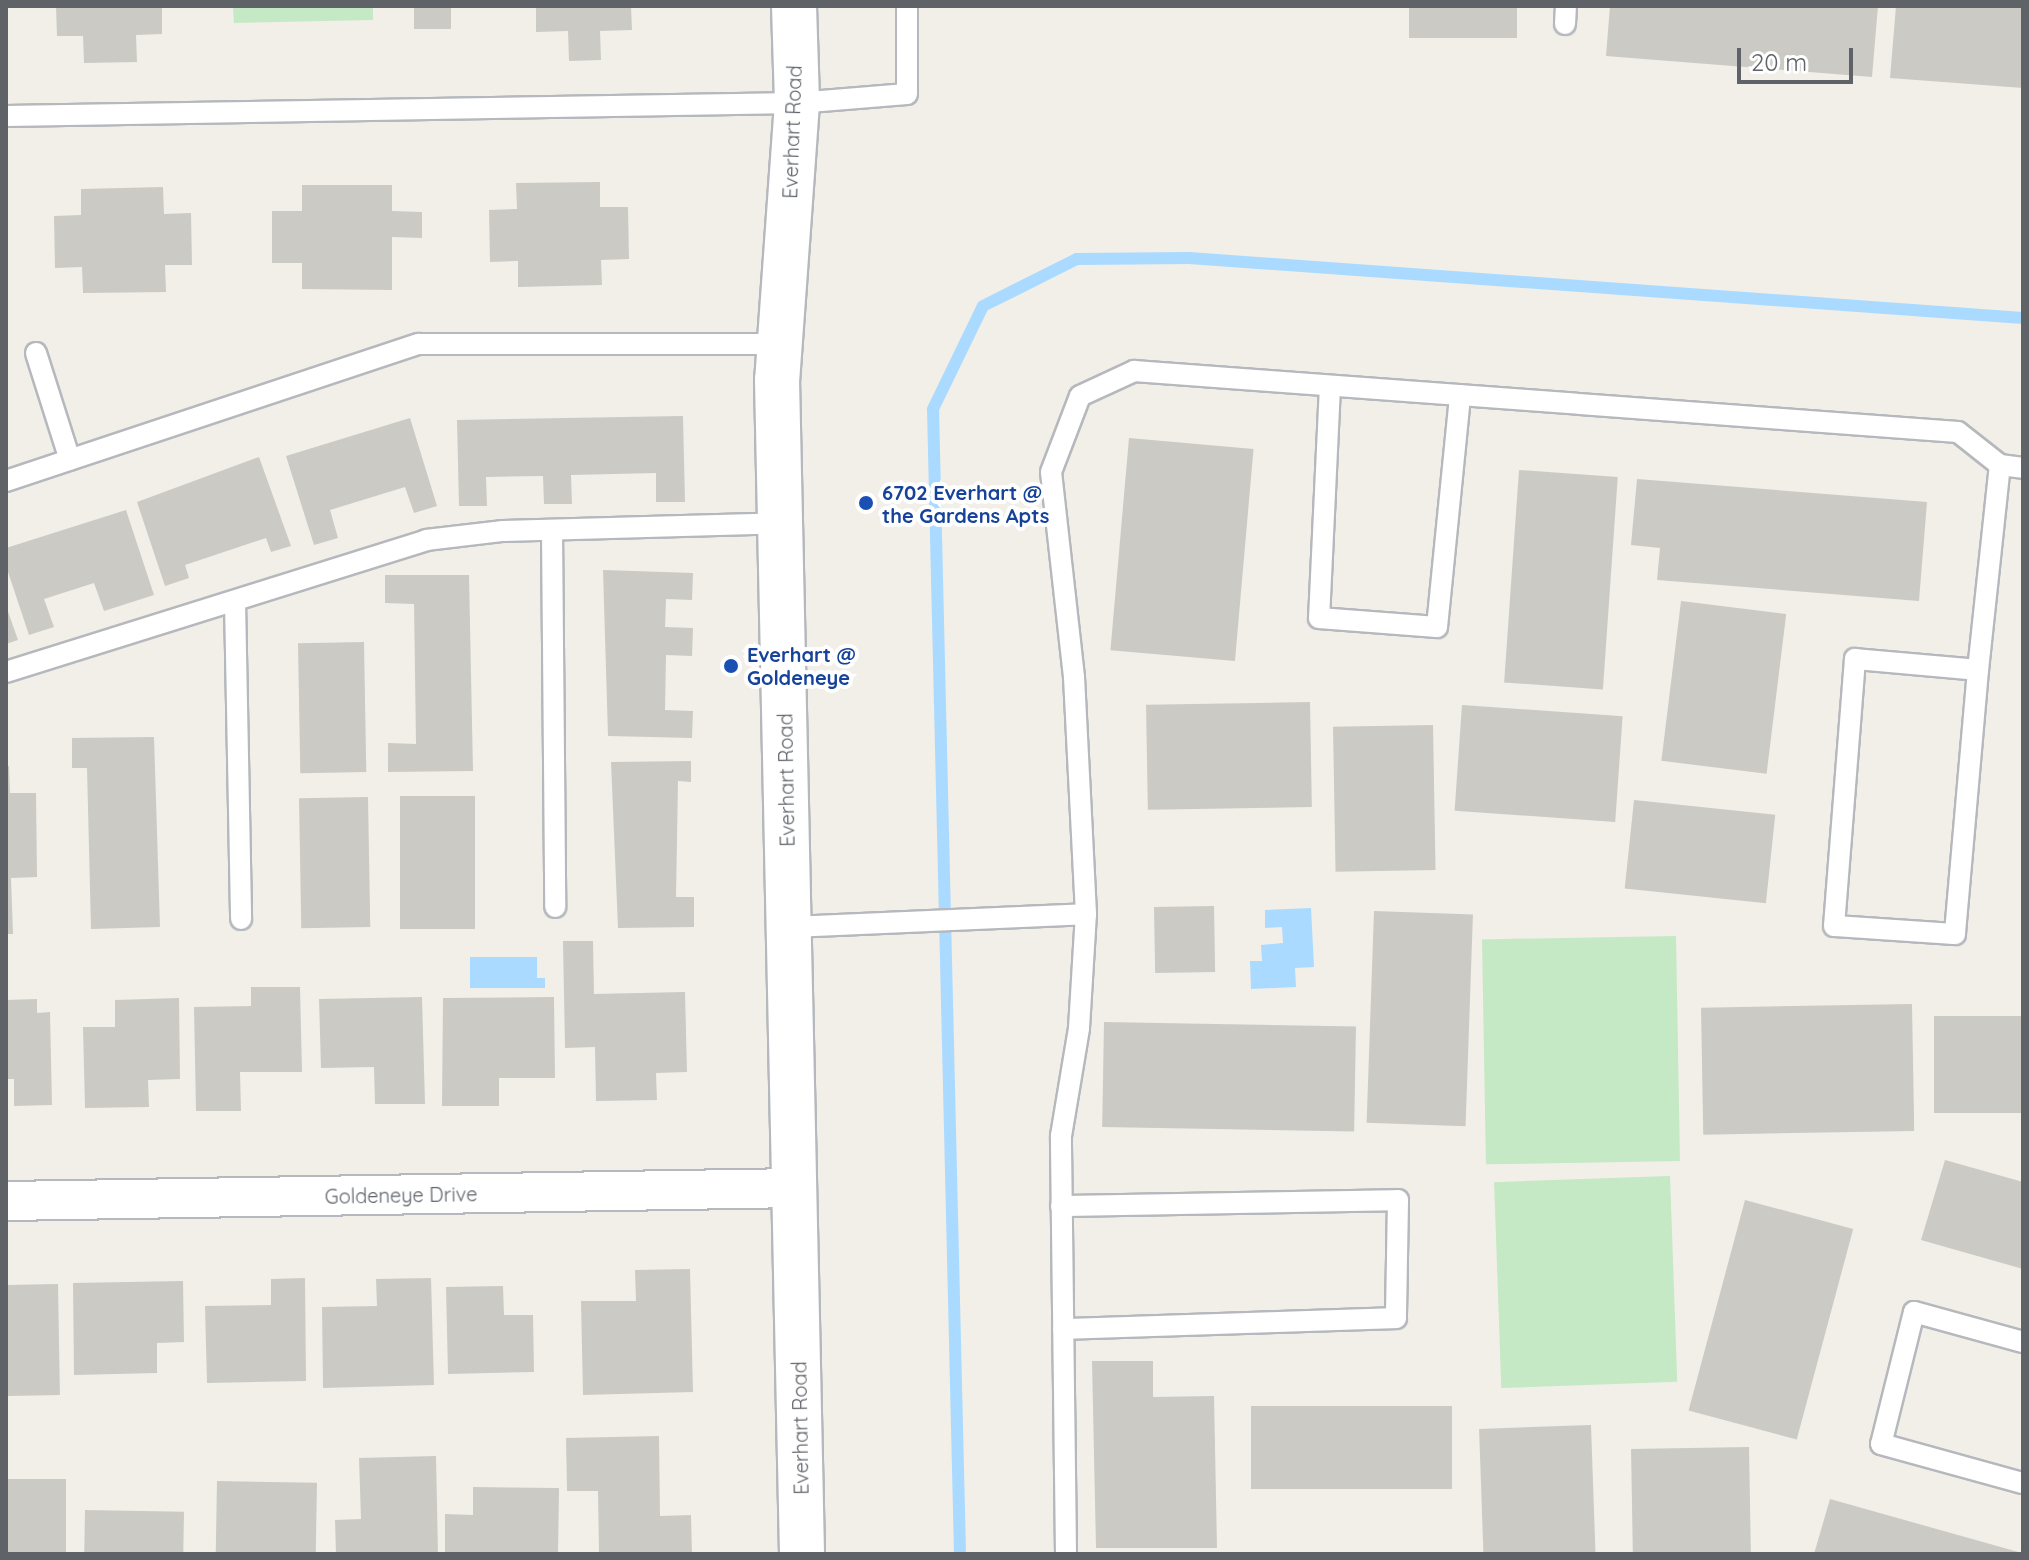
<!DOCTYPE html>
<style>
body{margin:0}
#map{position:relative;width:2029px;height:1560px;overflow:hidden;background:#f1efe8;font-family:Quicksand,sans-serif}
div>[style]{position:absolute}
.green>*{inset:0;background:#c5e8c5;transform-origin:0 0}
.water>*{inset:0;background:#aadaff}
.stream>*{height:12px;margin:-6px;padding:0 6px;transform-origin:6px;border-radius:6px;background:#aadaff}
.building>*{inset:0;background:#cccac5;transform-origin:0 0}
.roads{filter:drop-shadow(2px 0 #b5b8bc) drop-shadow(-2px 0 #b5b8bc) drop-shadow(0 2px #b5b8bc) drop-shadow(0 -2px #b5b8bc)}
.lane>*{height:20px;margin:-10px;padding:0 10px;transform-origin:10px;border-radius:10px;background:#fff}
.street>*{height:38px;margin:-19px;padding:0 19px;transform-origin:19px;border-radius:19px;background:#fff}
.secondary>*{height:44px;margin:-22px;padding:0 22px;transform-origin:22px;border-radius:22px;background:#fff}
.dots>*{width:22px;height:22px;translate:-50% -50%;box-sizing:border-box;border:4px solid #fff;border-radius:50%}
span{translate:-50% -50%;white-space:nowrap;text-align:center;line-height:1.15;-webkit-text-stroke:8px #fff;paint-order:stroke}
.street-label{font-size:20px;color:#5f6368}
.transit-label{font-size:20px;color:#164399;font-weight:700}
.left{translate:0 -50%;text-align:left}
.frame{position:absolute;inset:0;border:8px solid #5f6368;pointer-events:none}
.scale{position:absolute;left:1737px;top:48px;width:116px;height:36px;box-sizing:border-box;border:4px solid #5f6368;border-top:0;padding-left:10px;font-size:24px;line-height:28px;white-space:nowrap;color:#5f6368;-webkit-text-stroke:6px #fff;paint-order:stroke}
</style>
<div id="map">
<div class="green">
<i style="clip-path:polygon(233px 6px,373px 6px,373px 20px,234px 23px)"></i>
<i style="left:1676px;top:936px;width:225px;height:194px;rotate:89deg"></i>
<i style="left:1670px;top:1176px;width:206px;height:176px;rotate:88deg"></i>
</div>
<div class="water">
<i style="clip-path:polygon(1311px 908px,1314px 967px,1295px 968px,1296px 987px,1251px 989px,1250px 961px,1262px 961px,1261px 945px,1283px 943px,1282px 927px,1265px 928px,1265px 910px)"></i>
<i style="clip-path:polygon(470px 957px,537px 957px,537px 978px,545px 978px,545px 988px,470px 988px)"></i>
</div>
<div class="stream">
<i style="left:960px;top:1554px;width:1145px;rotate:-91.35deg"></i>
<i style="left:933px;top:409px;width:114px;rotate:-64.1deg"></i>
<i style="left:983px;top:306px;width:105px;rotate:-26.6deg"></i>
<i style="left:1077px;top:259px;width:112px;rotate:-0.5deg"></i>
<i style="left:1189px;top:258px;width:836px;rotate:4.11deg"></i>
</div>
<div class="building">
<i style="clip-path:polygon(56px 6px,162px 6px,162px 34px,136px 35px,137px 62px,84px 63px,83px 36px,57px 36px)"></i>
<i style="left:414px;top:6px;width:37px;height:23px"></i>
<i style="clip-path:polygon(536px 6px,631px 6px,632px 30px,600px 31px,601px 60px,569px 61px,568px 31px,536px 32px)"></i>
<i style="left:1409px;top:6px;width:108px;height:32px"></i>
<i style="clip-path:polygon(1610px 6px,1878px 6px,1872px 77px,1606px 56px)"></i>
<i style="clip-path:polygon(1896px 6px,2023px 6px,2023px 88px,1890px 78px)"></i>
<i style="clip-path:polygon(600px 182px,600px 207px,628px 207px,629px 259px,601px 260px,602px 285px,518px 287px,518px 261px,490px 262px,489px 210px,517px 209px,516px 183px)"></i>
<i style="clip-path:polygon(302px 185px,392px 185px,392px 211px,422px 212px,422px 238px,392px 237px,392px 290px,302px 289px,302px 263px,272px 263px,272px 211px,302px 211px)"></i>
<i style="clip-path:polygon(163px 187px,164px 214px,191px 213px,192px 265px,165px 265px,166px 292px,83px 293px,82px 267px,55px 268px,54px 216px,81px 215px,81px 189px)"></i>
<i style="clip-path:polygon(683px 416px,685px 502px,656px 502px,656px 473px,571px 475px,572px 504px,544px 504px,543px 476px,486px 477px,487px 506px,459px 506px,457px 420px)"></i>
<i style="clip-path:polygon(410px 418px,437px 506px,414px 513px,405px 487px,330px 510px,338px 538px,314px 545px,286px 456px)"></i>
<i style="left:1129px;top:438px;width:125px;height:213px;rotate:5deg"></i>
<i style="clip-path:polygon(259px 457px,291px 546px,271px 552px,266px 538px,185px 565px,189px 578px,165px 586px,137px 502px)"></i>
<i style="left:1519px;top:470px;width:99px;height:213px;rotate:4deg"></i>
<i style="clip-path:polygon(1637px 479px,1927px 502px,1919px 601px,1657px 580px,1660px 548px,1631px 545px)"></i>
<i style="clip-path:polygon(126px 510px,154px 595px,104px 611px,94px 583px,44px 599px,54px 627px,29px 635px,6px 566px,6px 548px)"></i>
<i style="clip-path:polygon(603px 570px,693px 573px,692px 600px,666px 599px,665px 627px,693px 628px,692px 656px,666px 655px,665px 710px,693px 711px,692px 738px,608px 736px)"></i>
<i style="clip-path:polygon(385px 575px,469px 575px,473px 771px,388px 772px,388px 743px,416px 744px,414px 604px,385px 603px)"></i>
<i style="left:1681px;top:601px;width:106px;height:161px;rotate:7deg"></i>
<i style="clip-path:polygon(6px 606px,18px 640px,6px 644px)"></i>
<i style="left:364px;top:642px;width:130px;height:66px;rotate:89deg"></i>
<i style="left:1310px;top:702px;width:105px;height:164px;rotate:89deg"></i>
<i style="left:1462px;top:705px;width:161px;height:106px;rotate:4deg"></i>
<i style="left:1433px;top:725px;width:145px;height:100px;rotate:89deg"></i>
<i style="clip-path:polygon(154px 737px,160px 927px,91px 929px,87px 768px,72px 768px,72px 738px)"></i>
<i style="clip-path:polygon(691px 761px,691px 782px,678px 781px,676px 897px,694px 897px,694px 927px,618px 928px,611px 762px)"></i>
<i style="clip-path:polygon(6px 766px,9px 766px,10px 793px,36px 793px,37px 877px,11px 878px,13px 934px,6px 934px)"></i>
<i style="left:400px;top:796px;width:75px;height:133px"></i>
<i style="left:368px;top:797px;width:130px;height:69px;rotate:89deg"></i>
<i style="left:1634px;top:800px;width:142px;height:89px;rotate:6deg"></i>
<i style="left:1214px;top:906px;width:66px;height:60px;rotate:89deg"></i>
<i style="left:1374px;top:911px;width:99px;height:212px;rotate:2deg"></i>
<i style="clip-path:polygon(563px 941px,593px 941px,594px 994px,685px 992px,687px 1072px,656px 1073px,657px 1100px,596px 1101px,595px 1047px,565px 1048px)"></i>
<i style="clip-path:polygon(251px 987px,300px 987px,302px 1072px,240px 1072px,241px 1111px,196px 1111px,194px 1007px,251px 1006px)"></i>
<i style="clip-path:polygon(422px 997px,425px 1104px,375px 1104px,374px 1067px,321px 1068px,319px 999px)"></i>
<i style="clip-path:polygon(554px 997px,555px 1078px,499px 1078px,499px 1106px,442px 1106px,443px 998px)"></i>
<i style="clip-path:polygon(179px 998px,180px 1079px,148px 1080px,149px 1107px,85px 1108px,83px 1027px,115px 1027px,115px 1000px)"></i>
<i style="clip-path:polygon(37px 999px,37px 1013px,50px 1012px,52px 1105px,14px 1106px,14px 1079px,6px 1079px,6px 1000px)"></i>
<i style="left:1912px;top:1004px;width:127px;height:211px;rotate:89deg"></i>
<i style="left:2023px;top:1016px;width:97px;height:89px;rotate:90deg"></i>
<i style="left:1104px;top:1022px;width:252px;height:105px;rotate:1deg"></i>
<i style="clip-path:polygon(1945px 1160px,2023px 1182px,2023px 1269px,1921px 1240px)"></i>
<i style="left:1745px;top:1200px;width:112px;height:218px;rotate:15deg"></i>
<i style="clip-path:polygon(690px 1269px,693px 1392px,583px 1395px,581px 1301px,636px 1301px,635px 1270px)"></i>
<i style="clip-path:polygon(305px 1278px,306px 1381px,207px 1383px,205px 1306px,271px 1305px,271px 1279px)"></i>
<i style="clip-path:polygon(431px 1278px,434px 1385px,323px 1388px,322px 1307px,377px 1306px,376px 1279px)"></i>
<i style="clip-path:polygon(183px 1281px,184px 1342px,157px 1343px,157px 1373px,74px 1375px,73px 1283px)"></i>
<i style="left:58px;top:1284px;width:111px;height:52px;rotate:89deg"></i>
<i style="clip-path:polygon(503px 1286px,504px 1315px,533px 1315px,534px 1372px,448px 1374px,446px 1287px)"></i>
<i style="clip-path:polygon(1092px 1361px,1153px 1361px,1153px 1397px,1214px 1396px,1217px 1548px,1096px 1548px)"></i>
<i style="left:1251px;top:1406px;width:201px;height:83px"></i>
<i style="left:1591px;top:1425px;width:129px;height:112px;rotate:88deg"></i>
<i style="clip-path:polygon(659px 1436px,660px 1516px,691px 1515px,692px 1554px,599px 1554px,598px 1491px,567px 1491px,566px 1438px)"></i>
<i style="left:1749px;top:1447px;width:107px;height:118px;rotate:89deg"></i>
<i style="clip-path:polygon(436px 1456px,438px 1554px,336px 1554px,335px 1520px,361px 1519px,359px 1458px)"></i>
<i style="left:6px;top:1479px;width:60px;height:75px"></i>
<i style="left:217px;top:1481px;width:100px;height:73px;rotate:1deg"></i>
<i style="clip-path:polygon(473px 1487px,559px 1488px,558px 1554px,445px 1554px,445px 1514px,473px 1515px)"></i>
<i style="clip-path:polygon(1830px 1499px,2022px 1553px,2022px 1554px,1814px 1554px)"></i>
<i style="left:85px;top:1510px;width:99px;height:44px;rotate:1deg"></i>
</div>
<div class="roads">
<div class="lane">
<i style="left:1565px;top:24px;width:18px;rotate:-87deg"></i>
<i style="left:6px;top:116px;width:791px;rotate:-0.94deg"></i>
<i style="left:797px;top:103px;width:110px;rotate:-4.7deg"></i>
<i style="left:907px;top:94px;width:88px;rotate:-90deg"></i>
<i style="left:36px;top:353px;width:112px;rotate:72.4deg"></i>
<i style="left:1330px;top:386px;width:232px;rotate:92.7deg"></i>
<i style="left:1319px;top:618px;width:118px;rotate:4.4deg"></i>
<i style="left:1437px;top:627px;width:233px;rotate:-84.3deg"></i>
<i style="left:6px;top:481px;width:435px;rotate:-18.4deg"></i>
<i style="left:419px;top:344px;width:361px"></i>
<i style="left:552px;top:530px;width:377px;rotate:89.5deg"></i>
<i style="left:235px;top:601px;width:318px;rotate:88.9deg"></i>
<i style="left:1978px;top:670px;width:265px;rotate:95deg"></i>
<i style="left:1955px;top:934px;width:121px;rotate:-176.2deg"></i>
<i style="left:1834px;top:926px;width:268px;rotate:-85.5deg"></i>
<i style="left:1855px;top:659px;width:123px;rotate:5.1deg"></i>
<i style="left:1978px;top:670px;width:206px;rotate:-83.9deg"></i>
<i style="left:6px;top:672px;width:440px;rotate:-17.4deg"></i>
<i style="left:426px;top:540px;width:78px;rotate:-6.7deg"></i>
<i style="left:503px;top:531px;width:278px;rotate:-1.6deg"></i>
<i style="left:790px;top:927px;width:296px;rotate:-2.5deg"></i>
<i style="left:1086px;top:914px;width:237px;rotate:-92.9deg"></i>
<i style="left:1074px;top:677px;width:206px;rotate:-96.4deg"></i>
<i style="left:1051px;top:472px;width:81px;rotate:-69.1deg"></i>
<i style="left:1080px;top:396px;width:60px;rotate:-24.8deg"></i>
<i style="left:1134px;top:371px;width:826px;rotate:4.23deg"></i>
<i style="left:1958px;top:432px;width:53px;rotate:38.2deg"></i>
<i style="left:2000px;top:465px;width:23px;rotate:7deg"></i>
<i style="left:1061px;top:1206px;width:337px;rotate:-1deg"></i>
<i style="left:1398px;top:1200px;width:118px;rotate:91deg"></i>
<i style="left:1396px;top:1318px;width:333px;rotate:178.1deg"></i>
<i style="left:2023px;top:1342px;width:113px;rotate:-164.6deg"></i>
<i style="left:1914px;top:1312px;width:136px;rotate:104deg"></i>
<i style="left:1881px;top:1444px;width:147px;rotate:15.4deg"></i>
<i style="left:1066px;top:1554px;width:418px;rotate:-90.7deg"></i>
<i style="left:1061px;top:1136px;width:109px;rotate:-80.5deg"></i>
<i style="left:1079px;top:1028px;width:114px;rotate:-86.5deg"></i>
</div>
<div class="street">
<i style="left:6px;top:1201px;width:790px;rotate:-0.94deg"></i>
</div>
<div class="secondary">
<i style="left:794px;top:6px;width:97px;rotate:88.2deg"></i>
<i style="left:797px;top:103px;width:278px;rotate:94.1deg"></i>
<i style="left:777px;top:380px;width:1174px;rotate:88.78deg"></i>
</div>
</div>
<div class="dots">
<i style="left:866px;top:503px;background:#1a4fb4"></i>
<i style="left:731px;top:666px;background:#1a4fb4"></i>
</div>
<div class="street-label">
<span style="left:792px;top:132px;rotate:-88deg">Everhart Road</span>
<span style="left:786px;top:780px;rotate:-91deg">Everhart Road</span>
<span style="left:401px;top:1195px;rotate:-1deg">Goldeneye Drive</span>
<span style="left:800px;top:1428px;rotate:-91deg">Everhart Road</span>
</div>
<div class="transit-label">
<span class="left" style="left:882px;top:504px">6702 Everhart @<br>the Gardens Apts</span>
<span class="left" style="left:747px;top:666px">Everhart @<br>Goldeneye</span>
</div>
<div class="frame"></div>
<div class="scale">20 m</div>
</div>
